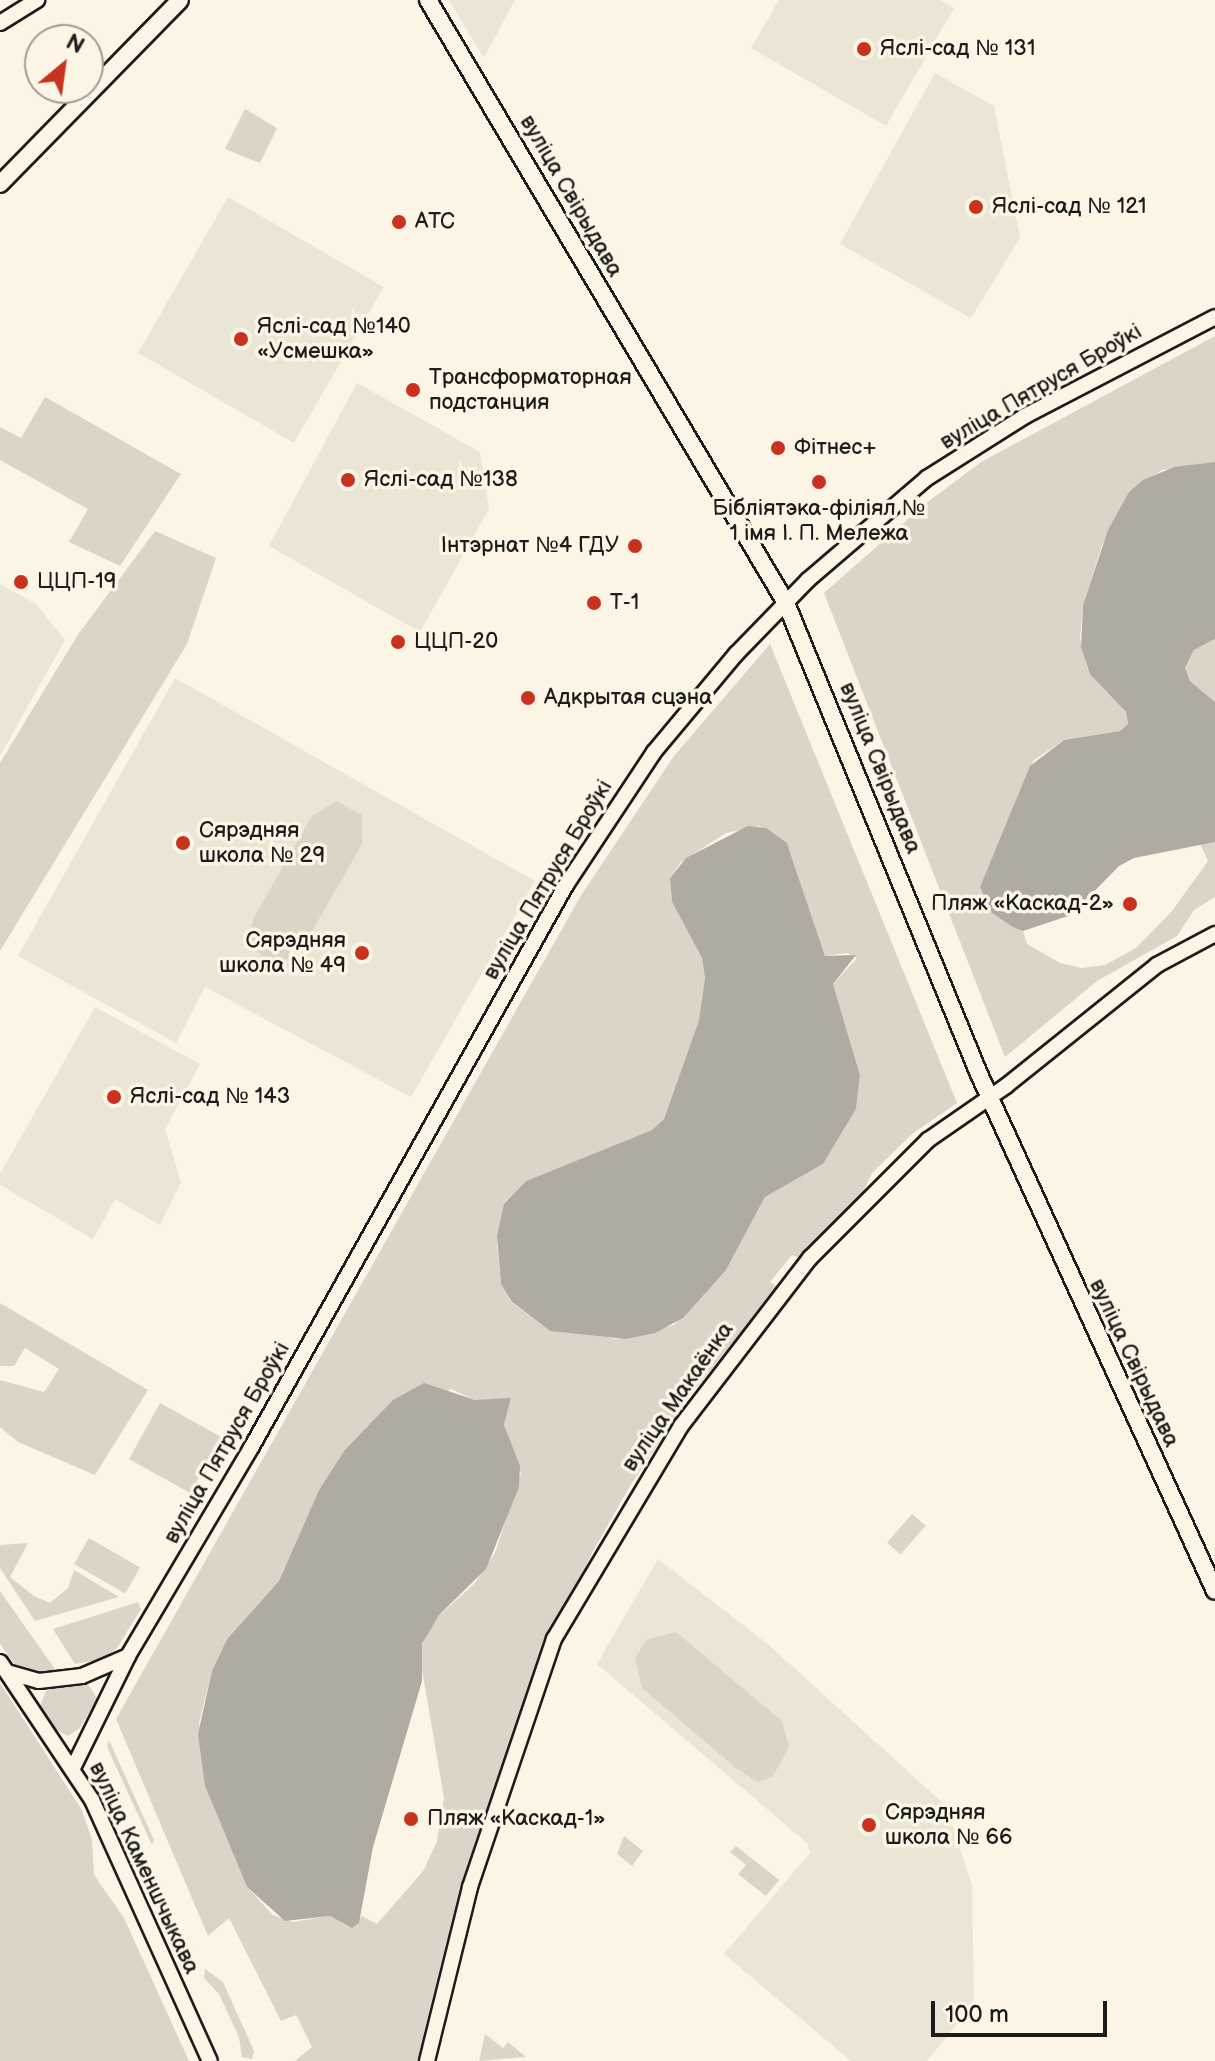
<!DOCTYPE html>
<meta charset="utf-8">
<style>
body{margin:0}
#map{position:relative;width:1215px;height:2061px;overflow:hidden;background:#fcf5e5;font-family:"Balsamiq Sans",sans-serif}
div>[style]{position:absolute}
.built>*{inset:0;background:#ebe5d6;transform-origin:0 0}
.green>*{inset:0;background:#dbd5c8;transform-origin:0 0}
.water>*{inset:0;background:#b0aba1}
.roads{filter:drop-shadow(2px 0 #1c1c1c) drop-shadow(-2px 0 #1c1c1c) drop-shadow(0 2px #1c1c1c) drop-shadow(0 -2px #1c1c1c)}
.minor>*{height:14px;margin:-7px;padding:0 7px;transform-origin:7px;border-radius:7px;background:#fcf5e5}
.major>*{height:16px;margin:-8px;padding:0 8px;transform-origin:8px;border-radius:8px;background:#fcf5e5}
.dots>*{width:22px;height:22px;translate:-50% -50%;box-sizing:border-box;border:4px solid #fcf5e5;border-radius:50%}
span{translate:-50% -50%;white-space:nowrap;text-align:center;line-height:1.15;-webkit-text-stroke:7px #fcf5e5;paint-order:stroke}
.poi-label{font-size:22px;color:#1c1c1c}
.left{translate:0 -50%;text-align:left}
.right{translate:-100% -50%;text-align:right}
.street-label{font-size:22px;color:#1c1c1c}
.north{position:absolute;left:24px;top:24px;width:80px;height:80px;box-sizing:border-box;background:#fcf5e5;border:2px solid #a29e95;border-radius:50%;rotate:29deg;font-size:22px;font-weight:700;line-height:32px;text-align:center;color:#1c1c1c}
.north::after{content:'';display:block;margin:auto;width:28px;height:36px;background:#c8321e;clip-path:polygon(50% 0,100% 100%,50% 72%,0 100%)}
.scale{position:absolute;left:931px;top:2001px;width:176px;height:36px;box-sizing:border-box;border:4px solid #1c1c1c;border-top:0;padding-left:10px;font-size:24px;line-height:28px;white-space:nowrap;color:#1c1c1c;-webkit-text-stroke:6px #fcf5e5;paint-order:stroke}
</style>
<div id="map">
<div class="built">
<i style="clip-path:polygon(449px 0,515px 0,484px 57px,483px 57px)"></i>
<i style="clip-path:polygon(779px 0,940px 0,954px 8px,886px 126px,751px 48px)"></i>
<i style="clip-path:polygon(935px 73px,994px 106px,1020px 238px,971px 318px,840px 244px)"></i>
<i style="left:228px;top:197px;width:180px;height:180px;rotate:30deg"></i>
<i style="clip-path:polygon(357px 383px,480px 452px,489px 509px,420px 632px,269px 546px)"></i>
<i style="clip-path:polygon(0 584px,36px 604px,65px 640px,0 756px)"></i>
<i style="clip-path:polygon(175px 678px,535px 881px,411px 1097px,205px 987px,176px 1043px,18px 956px)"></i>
<i style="clip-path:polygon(95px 1007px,200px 1064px,165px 1129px,181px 1182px,160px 1225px,115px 1199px,93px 1239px,0 1185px,0 1174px)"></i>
<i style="clip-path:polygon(658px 1559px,770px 1646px,946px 1806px,972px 1885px,974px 2003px,927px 2061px,851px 2061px,724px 1954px,810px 1853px,808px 1844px,597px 1664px)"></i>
</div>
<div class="green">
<i style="clip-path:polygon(245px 109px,277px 128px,260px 163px,225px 149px)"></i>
<i style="clip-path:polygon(1215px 336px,1215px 462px,1162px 470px,1129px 492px,1102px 545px,1083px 605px,1080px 638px,1087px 667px,1126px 712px,1128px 724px,1120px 731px,1064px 740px,1034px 760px,980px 887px,992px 913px,1023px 931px,1027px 944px,1060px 963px,1082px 968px,1105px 965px,1136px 948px,1172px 911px,1208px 861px,1200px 844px,1215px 842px,1215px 897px,1194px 910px,1177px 936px,1097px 981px,1005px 1057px,824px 593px,925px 504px,981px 462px)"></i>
<i style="clip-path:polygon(45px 397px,181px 474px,120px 566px,69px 542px,88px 509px,0 460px,0 427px,21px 438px)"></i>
<i style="clip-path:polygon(155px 531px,216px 558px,187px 644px,0 951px,0 763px,77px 636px)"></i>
<i style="clip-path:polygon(1215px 639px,1215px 702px,1190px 681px,1185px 668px,1194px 650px)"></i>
<i style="clip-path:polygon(evenodd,770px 644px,957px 1103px,912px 1134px,872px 1173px,861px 1197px,800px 1258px,792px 1255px,770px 1282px,777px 1287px,689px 1397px,630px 1486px,592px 1553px,518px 1719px,495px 1786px,422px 2061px,295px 2061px,312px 2047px,296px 2015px,281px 2021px,229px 1918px,208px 1936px,116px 1719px,580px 897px,674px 756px,770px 644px,760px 826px,789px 848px,825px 956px,847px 953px,857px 958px,833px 984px,860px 1075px,856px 1109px,823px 1164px,765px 1197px,726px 1270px,674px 1325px,616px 1339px,568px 1329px,550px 1331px,512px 1303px,501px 1284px,497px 1244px,504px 1204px,526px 1181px,652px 1130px,664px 1119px,699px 1020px,705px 978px,702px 958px,672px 902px,670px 878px,681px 862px,726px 833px,760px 826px,770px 644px,451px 1389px,475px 1400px,511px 1399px,504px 1425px,521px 1473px,495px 1553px,474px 1584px,434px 1620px,419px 1652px,444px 1798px,437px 1841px,424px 1870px,377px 1924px,362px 1916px,352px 1928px,330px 1916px,292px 1922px,273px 1915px,247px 1887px,205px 1786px,199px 1723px,212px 1671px,227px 1639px,279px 1581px,319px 1490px,344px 1451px,451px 1389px)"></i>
<i style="clip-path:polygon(336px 801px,362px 815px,362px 844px,299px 954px,279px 962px,264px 959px,250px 941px,253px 919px,312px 816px)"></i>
<i style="clip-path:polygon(0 1303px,148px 1390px,95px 1475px,18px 1442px,0 1427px,0 1380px,44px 1392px,59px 1369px,25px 1348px,14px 1366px,0 1366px)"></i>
<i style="left:160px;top:1403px;width:70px;height:64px;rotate:29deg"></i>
<i style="left:912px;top:1514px;width:18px;height:38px;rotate:41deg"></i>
<i style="left:89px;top:1538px;width:59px;height:30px;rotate:30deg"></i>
<i style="clip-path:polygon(28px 1543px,10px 1577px,34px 1596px,50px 1603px,68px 1588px,74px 1570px,119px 1597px,35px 1621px,0 1568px,0 1545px)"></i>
<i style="clip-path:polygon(0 1591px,57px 1672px,36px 1676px,15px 1665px,0 1644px)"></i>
<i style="clip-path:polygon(138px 1602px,141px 1609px,117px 1648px,103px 1659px,75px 1664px,53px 1629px)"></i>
<i style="clip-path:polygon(676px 1632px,782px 1721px,789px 1747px,773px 1776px,758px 1782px,736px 1768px,642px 1688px,635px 1658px,640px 1650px,646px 1640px)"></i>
<i style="clip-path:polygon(0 1683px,82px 1810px,92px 1840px,94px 1875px,124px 1918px,189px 2061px,0 2061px)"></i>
<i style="clip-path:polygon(64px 1683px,87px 1683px,97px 1698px,80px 1728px,68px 1736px,56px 1730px,40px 1706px,46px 1691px)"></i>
<i style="clip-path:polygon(109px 1740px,154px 1840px,152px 1845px,107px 1747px)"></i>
<i style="clip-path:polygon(624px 1836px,643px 1851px,632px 1866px,617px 1854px)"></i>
<i style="clip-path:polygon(736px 1846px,779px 1880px,766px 1896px,738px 1874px,746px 1865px,730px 1852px)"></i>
<i style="clip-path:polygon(205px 1969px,223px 1982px,254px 2051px,252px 2059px,242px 2057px,239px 2037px,219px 1994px,204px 1978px)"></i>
<i style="clip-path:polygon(485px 2034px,503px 2048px,508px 2042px,526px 2057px,479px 2061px)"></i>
</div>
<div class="water">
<i style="clip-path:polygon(1215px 462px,1215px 639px,1194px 650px,1185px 668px,1190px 681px,1215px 702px,1215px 842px,1134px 858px,1119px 866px,1071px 915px,1023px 931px,1013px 927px,992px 913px,980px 887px,1030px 766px,1064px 740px,1120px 731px,1128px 724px,1126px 712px,1090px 674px,1081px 647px,1083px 605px,1108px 530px,1129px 492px,1143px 480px,1174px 467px)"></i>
<i style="clip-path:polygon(748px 826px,766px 828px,787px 843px,825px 956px,856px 955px,833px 984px,860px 1075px,856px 1109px,823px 1164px,765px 1197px,726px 1270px,683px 1318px,655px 1333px,626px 1339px,550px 1331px,512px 1302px,501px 1284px,497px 1236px,504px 1204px,526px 1181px,652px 1130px,664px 1119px,699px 1020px,705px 978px,702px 958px,672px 902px,670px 878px,686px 858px)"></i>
<i style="clip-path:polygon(424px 1383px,475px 1400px,511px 1398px,504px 1425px,520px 1466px,519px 1487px,486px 1569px,439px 1615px,422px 1644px,422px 1681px,373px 1847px,359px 1923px,352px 1928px,330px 1916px,285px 1921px,247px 1887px,205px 1786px,198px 1734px,212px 1671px,227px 1639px,279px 1581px,319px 1490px,344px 1451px,393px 1400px)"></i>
</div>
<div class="roads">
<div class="minor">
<i style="left:0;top:23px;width:44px;rotate:-31.9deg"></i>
<i style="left:0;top:1662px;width:166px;rotate:56.3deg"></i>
<i style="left:92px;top:1800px;width:286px;rotate:65.7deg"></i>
<i style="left:7px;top:1672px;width:33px;rotate:16deg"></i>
<i style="left:39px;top:1681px;width:43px;rotate:-6.6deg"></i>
<i style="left:82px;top:1676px;width:50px;rotate:-23.5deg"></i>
<i style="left:73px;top:1768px;width:125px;rotate:-63.8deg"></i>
<i style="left:128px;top:1656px;width:242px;rotate:-59.4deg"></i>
<i style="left:251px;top:1448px;width:645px;rotate:-60.77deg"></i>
<i style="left:566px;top:885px;width:159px;rotate:-56.5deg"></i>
<i style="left:654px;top:752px;width:128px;rotate:-50.1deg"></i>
<i style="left:736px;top:654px;width:103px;rotate:-45.8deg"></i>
<i style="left:808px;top:580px;width:157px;rotate:-40.6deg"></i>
<i style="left:927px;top:478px;width:116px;rotate:-32.3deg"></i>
<i style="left:1025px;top:416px;width:214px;rotate:-27.5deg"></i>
<i style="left:427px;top:2061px;width:179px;rotate:-76.1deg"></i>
<i style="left:470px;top:1887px;width:262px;rotate:-71.3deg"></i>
<i style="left:554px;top:1639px;width:248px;rotate:-59.2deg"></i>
<i style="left:681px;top:1426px;width:212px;rotate:-52.5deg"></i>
<i style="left:810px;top:1258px;width:167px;rotate:-45deg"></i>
<i style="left:928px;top:1140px;width:95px;rotate:-34.7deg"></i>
<i style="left:1006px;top:1086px;width:193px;rotate:-38.7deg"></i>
<i style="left:1157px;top:965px;width:66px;rotate:-28.1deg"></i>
</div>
<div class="major">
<i style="left:428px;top:0;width:701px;rotate:59.3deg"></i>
<i style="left:786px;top:603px;width:509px;rotate:67.72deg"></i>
<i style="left:979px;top:1074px;width:568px;rotate:65.46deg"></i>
<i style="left:0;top:184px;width:257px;rotate:-45.6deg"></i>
</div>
</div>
<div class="dots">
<i style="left:864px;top:49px;background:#c8321e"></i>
<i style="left:976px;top:207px;background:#c8321e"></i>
<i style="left:399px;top:222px;background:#c8321e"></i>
<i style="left:241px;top:339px;background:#c8321e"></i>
<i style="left:413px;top:390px;background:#c8321e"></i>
<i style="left:778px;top:448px;background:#c8321e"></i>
<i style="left:348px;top:480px;background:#c8321e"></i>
<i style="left:819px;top:482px;background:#c8321e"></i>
<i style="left:635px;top:546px;background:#c8321e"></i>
<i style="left:21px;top:582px;background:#c8321e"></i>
<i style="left:594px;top:603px;background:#c8321e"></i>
<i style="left:398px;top:642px;background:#c8321e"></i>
<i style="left:528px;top:698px;background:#c8321e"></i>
<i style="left:183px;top:843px;background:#c8321e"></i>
<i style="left:1130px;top:904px;background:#c8321e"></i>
<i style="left:362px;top:953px;background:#c8321e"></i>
<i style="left:114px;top:1097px;background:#c8321e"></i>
<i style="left:411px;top:1819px;background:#c8321e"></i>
<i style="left:869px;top:1825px;background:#c8321e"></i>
</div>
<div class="poi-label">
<span class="left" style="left:880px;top:49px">Яслі-сад № 131</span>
<span class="left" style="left:992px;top:207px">Яслі-сад № 121</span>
<span class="left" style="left:415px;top:222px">АТС</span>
<span class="left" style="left:257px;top:339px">Яслі-сад №140<br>«Усмешка»</span>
<span class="left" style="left:429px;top:390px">Трансформаторная<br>подстанция</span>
<span class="left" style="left:794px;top:448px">Фітнес+</span>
<span class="left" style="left:364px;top:480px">Яслі-сад №138</span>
<span style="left:819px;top:521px">Бібліятэка-філіял №<br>1 імя І. П. Мележа</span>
<span class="right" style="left:619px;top:546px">Інтэрнат №4 ГДУ</span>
<span class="left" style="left:37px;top:582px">ЦЦП-19</span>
<span class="left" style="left:610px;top:603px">Т-1</span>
<span class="left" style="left:414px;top:642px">ЦЦП-20</span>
<span class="left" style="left:544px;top:698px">Адкрытая сцэна</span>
<span class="left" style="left:199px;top:843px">Сярэдняя<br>школа № 29</span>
<span class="right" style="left:1114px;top:904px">Пляж «Каскад-2»</span>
<span class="right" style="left:346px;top:953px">Сярэдняя<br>школа № 49</span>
<span class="left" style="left:130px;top:1097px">Яслі-сад № 143</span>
<span class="left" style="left:885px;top:1825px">Сярэдняя<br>школа № 66</span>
<span class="left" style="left:427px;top:1819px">Пляж «Каскад-1»</span>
</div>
<div class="street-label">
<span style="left:571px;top:196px;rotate:60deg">вуліца Свірыдава</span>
<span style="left:1041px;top:387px;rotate:-30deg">вуліца Пятруся Броўкі</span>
<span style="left:880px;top:768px;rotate:68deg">вуліца Свірыдава</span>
<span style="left:548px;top:880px;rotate:-59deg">вуліца Пятруся Броўкі</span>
<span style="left:1134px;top:1363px;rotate:65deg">вуліца Свірыдава</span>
<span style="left:678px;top:1397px;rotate:-55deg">вуліца Макаёнка</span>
<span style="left:227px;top:1443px;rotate:-60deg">вуліца Пятруся Броўкі</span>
<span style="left:144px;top:1868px;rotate:65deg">вуліца Каменшчыкава</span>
</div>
<div class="north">N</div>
<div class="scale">100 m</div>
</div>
